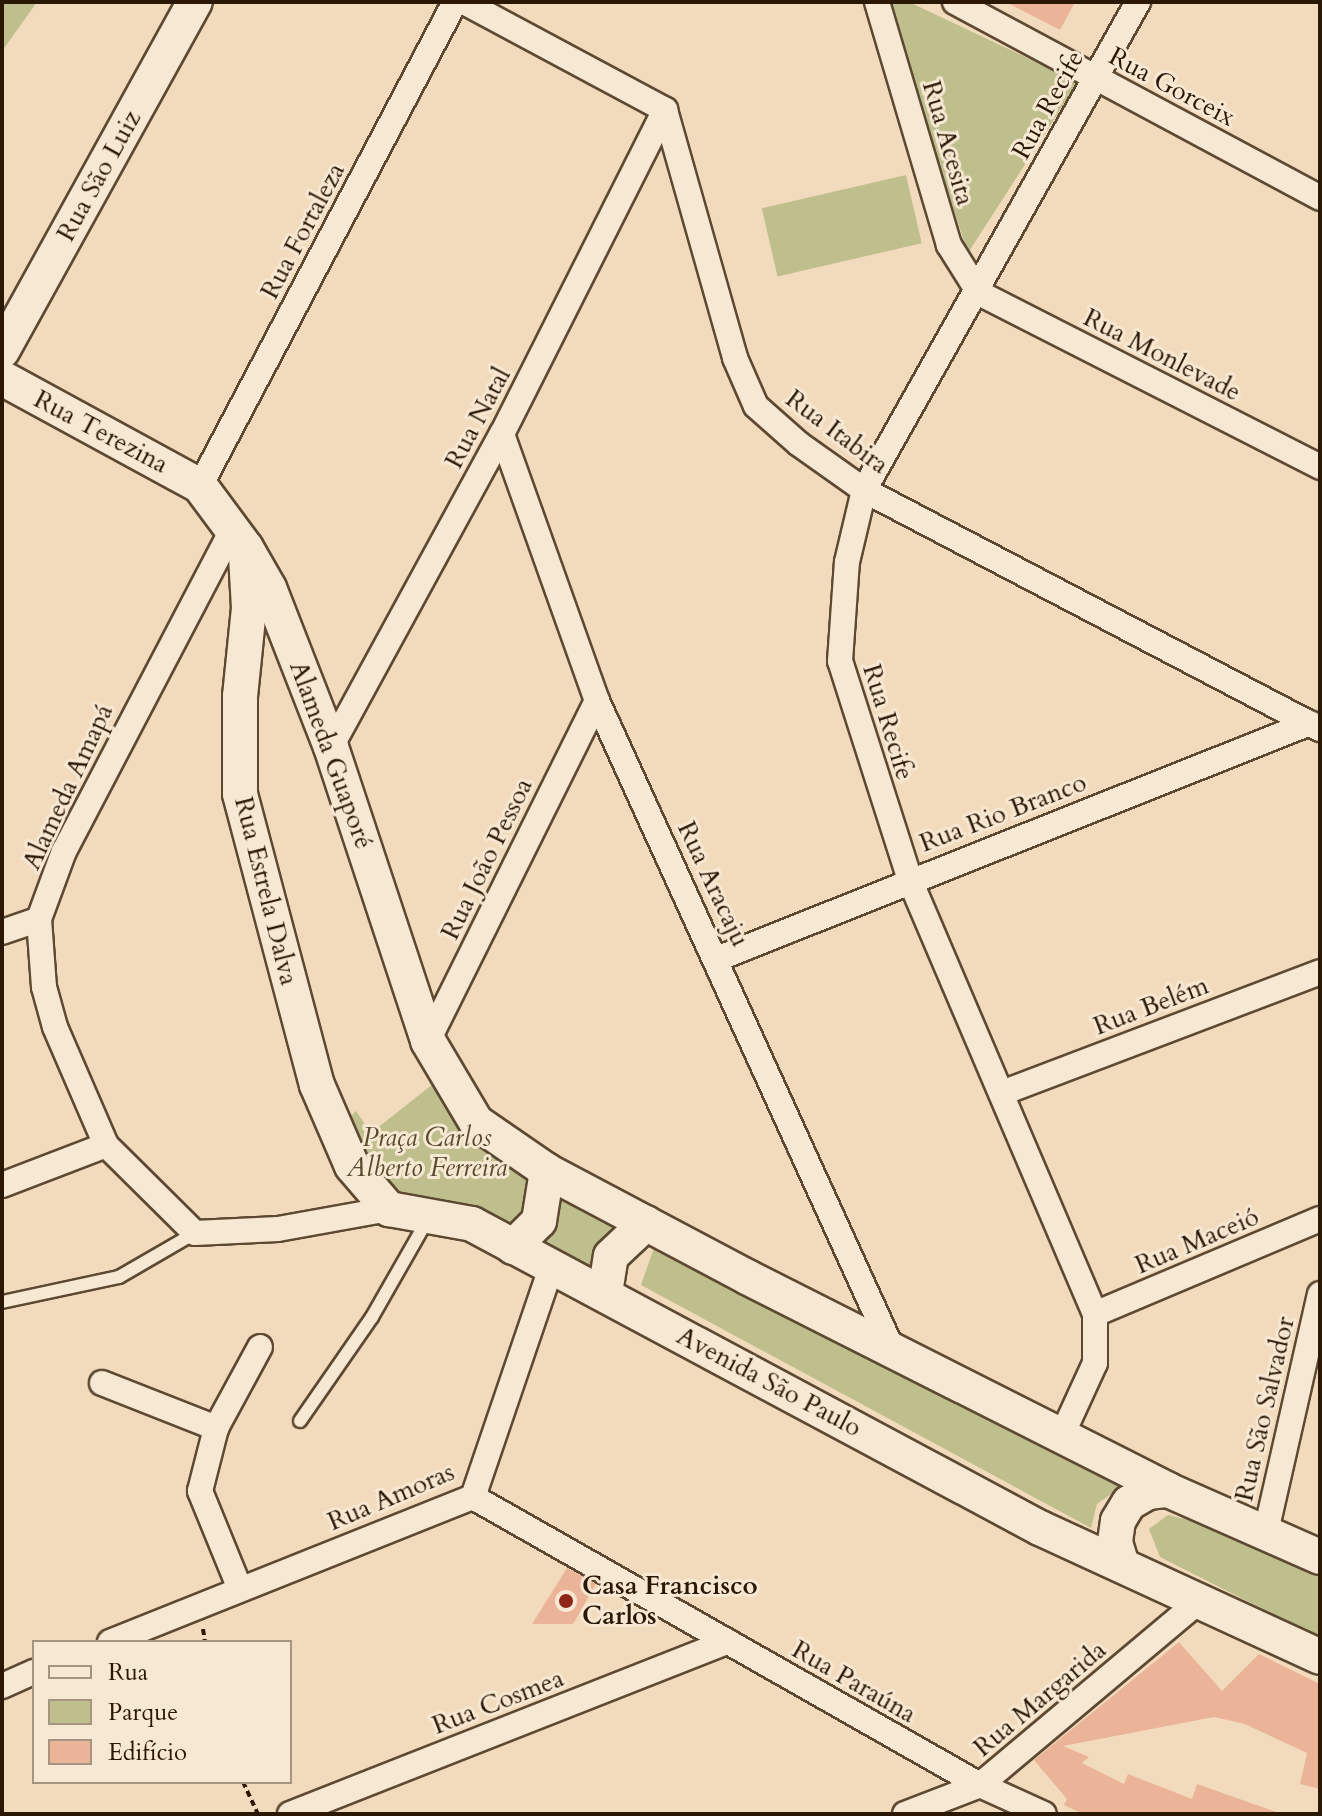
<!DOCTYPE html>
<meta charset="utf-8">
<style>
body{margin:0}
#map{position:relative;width:1322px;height:1816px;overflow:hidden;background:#f2dbbc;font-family:Cardo,serif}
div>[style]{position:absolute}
.green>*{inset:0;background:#bfbe8d;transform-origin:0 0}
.building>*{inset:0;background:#ebb499}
.path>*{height:4px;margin-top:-2px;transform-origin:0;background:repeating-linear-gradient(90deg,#2b1804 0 6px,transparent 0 10px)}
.roads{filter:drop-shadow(2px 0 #5d4932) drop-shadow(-2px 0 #5d4932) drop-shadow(0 2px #5d4932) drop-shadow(0 -2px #5d4932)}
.lane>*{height:12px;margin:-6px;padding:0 6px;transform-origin:6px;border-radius:6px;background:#f7e8d3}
.street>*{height:24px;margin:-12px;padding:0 12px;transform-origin:12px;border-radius:12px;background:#f7e8d3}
.secondary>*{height:34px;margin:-17px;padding:0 17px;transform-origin:17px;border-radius:17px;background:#f7e8d3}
.dots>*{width:22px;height:22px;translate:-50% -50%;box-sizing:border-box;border:4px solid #f7e8d3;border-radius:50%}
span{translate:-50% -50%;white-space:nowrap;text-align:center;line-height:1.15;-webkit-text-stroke:6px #f7e8d3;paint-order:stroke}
.street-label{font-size:26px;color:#2b1804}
.park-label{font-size:26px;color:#574a2d;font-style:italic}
.poi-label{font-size:26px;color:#2b1804;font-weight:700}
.left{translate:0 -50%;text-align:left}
.frame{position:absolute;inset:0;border:4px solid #2b1804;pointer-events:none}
.legend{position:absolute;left:32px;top:1640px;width:260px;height:144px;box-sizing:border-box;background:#f7e8d3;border:2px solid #a59580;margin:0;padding:10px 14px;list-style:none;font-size:24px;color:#2b1804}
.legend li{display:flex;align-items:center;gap:16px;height:40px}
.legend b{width:40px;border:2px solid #a59580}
</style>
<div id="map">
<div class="green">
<i style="clip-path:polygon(2px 2px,37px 2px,2px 51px)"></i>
<i style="clip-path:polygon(885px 2px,909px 2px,1078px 82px,968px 253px)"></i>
<i style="left:906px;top:175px;width:70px;height:148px;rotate:77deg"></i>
<i style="clip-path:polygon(433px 1084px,454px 1111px,535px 1170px,537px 1192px,520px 1223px,505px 1222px,489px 1212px,401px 1200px,355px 1138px,348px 1119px,356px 1111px,371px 1133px)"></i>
<i style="clip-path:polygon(558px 1184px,629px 1221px,602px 1241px,597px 1281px,534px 1246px)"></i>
<i style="clip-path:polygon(655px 1245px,1125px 1484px,1097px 1504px,1091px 1528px,641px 1285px)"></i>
<i style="clip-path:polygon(1168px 1515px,1212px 1526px,1320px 1569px,1320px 1638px,1160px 1557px,1149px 1529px)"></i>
</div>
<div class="building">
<i style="clip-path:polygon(1006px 2px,1075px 2px,1060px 30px)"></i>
<i style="clip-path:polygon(567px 1568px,596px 1584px,573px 1624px,532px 1624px)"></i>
<i style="clip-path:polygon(1179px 1642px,1222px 1691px,1259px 1654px,1320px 1684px,1320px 1789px,1300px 1784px,1307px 1753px,1245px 1724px,1214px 1717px,1063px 1746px,1089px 1757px,1082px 1763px,1124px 1784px,1128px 1774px,1192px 1799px,1197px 1784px,1282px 1814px,1083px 1814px,1064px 1805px,1067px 1799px,1034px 1760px)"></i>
</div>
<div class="path">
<i style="left:203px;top:1629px;width:13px;rotate:81deg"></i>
<i style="left:243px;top:1782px;width:35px;rotate:65deg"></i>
</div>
<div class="roads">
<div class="lane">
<i style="left:2px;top:1302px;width:120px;rotate:-12.1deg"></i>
<i style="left:119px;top:1277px;width:88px;rotate:-30.1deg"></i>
<i style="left:300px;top:1421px;width:126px;rotate:-55.3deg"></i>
<i style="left:372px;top:1317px;width:113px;rotate:-60.3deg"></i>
</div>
<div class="street">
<i style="left:464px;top:2px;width:228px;rotate:28.2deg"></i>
<i style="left:665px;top:110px;width:258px;rotate:74.2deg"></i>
<i style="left:735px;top:358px;width:52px;rotate:66.4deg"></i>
<i style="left:756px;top:406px;width:57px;rotate:41.5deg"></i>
<i style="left:799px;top:444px;width:80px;rotate:35.3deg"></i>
<i style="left:864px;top:490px;width:515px;rotate:27.66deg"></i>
<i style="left:877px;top:2px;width:253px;rotate:73.5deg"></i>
<i style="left:949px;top:245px;width:57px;rotate:58deg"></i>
<i style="left:955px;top:2px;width:414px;rotate:28.2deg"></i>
<i style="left:979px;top:293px;width:383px;rotate:27deg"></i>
<i style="left:502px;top:434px;width:283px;rotate:70.4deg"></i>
<i style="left:597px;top:701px;width:712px;rotate:65.52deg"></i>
<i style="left:200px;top:486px;width:547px;rotate:-62.22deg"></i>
<i style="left:232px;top:530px;width:362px;rotate:117.6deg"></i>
<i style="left:64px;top:851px;width:72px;rotate:110.2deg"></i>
<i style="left:39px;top:919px;width:68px;rotate:85.8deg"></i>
<i style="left:44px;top:987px;width:41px;rotate:74.6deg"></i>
<i style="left:55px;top:1027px;width:129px;rotate:66.6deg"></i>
<i style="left:106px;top:1145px;width:125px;rotate:44.7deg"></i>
<i style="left:195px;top:1233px;width:83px;rotate:-2.8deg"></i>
<i style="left:278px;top:1229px;width:113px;rotate:-10.2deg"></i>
<i style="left:331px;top:747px;width:357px;rotate:-61.4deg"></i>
<i style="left:502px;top:434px;width:363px;rotate:-63.3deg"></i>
<i style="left:2px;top:932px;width:39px;rotate:-19deg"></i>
<i style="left:717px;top:959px;width:638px;rotate:-21.7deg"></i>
<i style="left:428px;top:1041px;width:380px;rotate:-63.6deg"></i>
<i style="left:1002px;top:1093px;width:340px;rotate:-20.8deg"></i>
<i style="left:2px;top:1185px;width:111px;rotate:-21deg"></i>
<i style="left:1095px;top:1314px;width:244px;rotate:-22.9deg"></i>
<i style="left:102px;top:1383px;width:123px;rotate:21.5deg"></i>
<i style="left:1062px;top:1435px;width:79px;rotate:-65.4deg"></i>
<i style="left:1095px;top:1363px;width:49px;rotate:-90deg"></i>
<i style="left:1095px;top:1314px;width:472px;rotate:-113.1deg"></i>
<i style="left:910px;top:880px;width:230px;rotate:-107.7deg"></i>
<i style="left:840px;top:661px;width:99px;rotate:-86deg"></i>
<i style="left:847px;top:562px;width:74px;rotate:-76.7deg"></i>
<i style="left:864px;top:490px;width:560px;rotate:-60.69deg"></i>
<i style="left:473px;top:1497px;width:583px;rotate:29.6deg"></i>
<i style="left:980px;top:1785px;width:70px;rotate:24.4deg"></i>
<i style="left:1265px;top:1536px;width:248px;rotate:-77.2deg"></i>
<i style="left:240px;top:1589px;width:106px;rotate:-112.2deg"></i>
<i style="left:200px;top:1491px;width:65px;rotate:-75.7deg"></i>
<i style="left:216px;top:1428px;width:92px;rotate:-61.5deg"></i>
<i style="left:110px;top:1642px;width:391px;rotate:-21.8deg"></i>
<i style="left:473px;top:1497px;width:242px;rotate:-71.2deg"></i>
<i style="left:2px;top:1686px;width:35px;rotate:-24deg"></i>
<i style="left:290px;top:1814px;width:470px;rotate:-21.5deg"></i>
<i style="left:905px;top:1814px;width:80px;rotate:-21.1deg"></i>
<i style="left:980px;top:1785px;width:282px;rotate:-40deg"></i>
</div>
<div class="secondary">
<i style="left:2px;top:351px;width:399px;rotate:-61.1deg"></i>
<i style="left:2px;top:378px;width:226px;rotate:28.6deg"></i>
<i style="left:200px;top:486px;width:77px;rotate:53.4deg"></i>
<i style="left:246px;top:548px;width:46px;rotate:60.1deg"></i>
<i style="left:269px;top:588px;width:171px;rotate:68.7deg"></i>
<i style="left:331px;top:747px;width:310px;rotate:71.7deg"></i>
<i style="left:428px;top:1041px;width:94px;rotate:59.3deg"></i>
<i style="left:476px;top:1122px;width:86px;rotate:34.6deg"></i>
<i style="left:547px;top:1171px;width:226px;rotate:27.9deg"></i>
<i style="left:747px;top:1277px;width:472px;rotate:26.8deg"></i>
<i style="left:1168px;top:1490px;width:166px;rotate:23.8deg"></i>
<i style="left:246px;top:556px;width:52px;rotate:86.7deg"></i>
<i style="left:249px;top:608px;width:88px;rotate:95.8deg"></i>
<i style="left:240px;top:696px;width:98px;rotate:90deg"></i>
<i style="left:240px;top:794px;width:301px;rotate:75.2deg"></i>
<i style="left:317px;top:1085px;width:88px;rotate:66.6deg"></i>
<i style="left:352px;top:1166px;width:57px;rotate:49.3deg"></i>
<i style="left:389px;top:1209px;width:84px;rotate:10.2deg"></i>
<i style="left:472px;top:1224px;width:644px;rotate:28.16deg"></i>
<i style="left:1040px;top:1528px;width:308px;rotate:24.7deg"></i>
<i style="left:513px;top:1247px;width:37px;rotate:-45deg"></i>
<i style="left:539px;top:1221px;width:51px;rotate:-80.9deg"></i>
<i style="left:605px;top:1293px;width:37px;rotate:-81deg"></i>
<i style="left:611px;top:1256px;width:48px;rotate:-43.3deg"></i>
<i style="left:1121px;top:1562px;width:21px;rotate:-107deg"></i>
<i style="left:1115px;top:1542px;width:21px;rotate:-82deg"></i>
<i style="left:1118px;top:1521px;width:21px;rotate:-59deg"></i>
<i style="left:1129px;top:1503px;width:22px;rotate:-30deg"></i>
<i style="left:1148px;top:1492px;width:20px;rotate:-6deg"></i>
</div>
</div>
<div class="dots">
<i style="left:566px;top:1601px;background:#8f2418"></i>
</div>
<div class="street-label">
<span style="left:1172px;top:87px;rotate:28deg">Rua Gorceix</span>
<span style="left:1048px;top:105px;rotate:-61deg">Rua Recife</span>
<span style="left:948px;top:143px;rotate:74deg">Rua Acesita</span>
<span style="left:99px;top:176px;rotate:-61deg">Rua São Luiz</span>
<span style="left:303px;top:231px;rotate:-62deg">Rua Fortaleza</span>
<span style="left:1162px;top:355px;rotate:27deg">Rua Monlevade</span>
<span style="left:478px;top:418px;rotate:-62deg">Rua Natal</span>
<span style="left:101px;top:432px;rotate:28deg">Rua Terezina</span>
<span style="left:837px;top:432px;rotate:37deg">Rua Itabira</span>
<span style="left:888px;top:722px;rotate:73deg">Rua Recife</span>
<span style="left:331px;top:755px;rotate:70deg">Alameda Guaporé</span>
<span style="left:68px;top:787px;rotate:-65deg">Alameda Amapá</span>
<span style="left:1003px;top:813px;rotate:-21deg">Rua Rio Branco</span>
<span style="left:487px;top:859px;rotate:-64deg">Rua João Pessoa</span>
<span style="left:713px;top:884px;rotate:65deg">Rua Aracaju</span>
<span style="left:266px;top:891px;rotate:76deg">Rua Estrela Dalva</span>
<span style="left:1151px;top:1006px;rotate:-21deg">Rua Belém</span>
<span style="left:1197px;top:1241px;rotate:-23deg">Rua Maceió</span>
<span style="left:769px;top:1382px;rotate:28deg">Avenida São Paulo</span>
<span style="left:1265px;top:1409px;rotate:-77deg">Rua São Salvador</span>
<span style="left:391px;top:1497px;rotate:-23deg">Rua Amoras</span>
<span style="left:854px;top:1682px;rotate:30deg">Rua Paraúna</span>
<span style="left:1040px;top:1699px;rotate:-40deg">Rua Margarida</span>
<span style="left:498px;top:1702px;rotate:-21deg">Rua Cosmea</span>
</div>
<div class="park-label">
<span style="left:427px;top:1153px">Praça Carlos<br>Alberto Ferreira</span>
</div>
<div class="poi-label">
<span class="left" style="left:582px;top:1601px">Casa Francisco<br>Carlos</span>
</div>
<div class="frame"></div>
<ul class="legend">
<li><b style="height:10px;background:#f7e8d3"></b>Rua</li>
<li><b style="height:22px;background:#bfbe8d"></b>Parque</li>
<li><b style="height:22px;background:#ebb499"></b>Edifício</li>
</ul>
</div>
